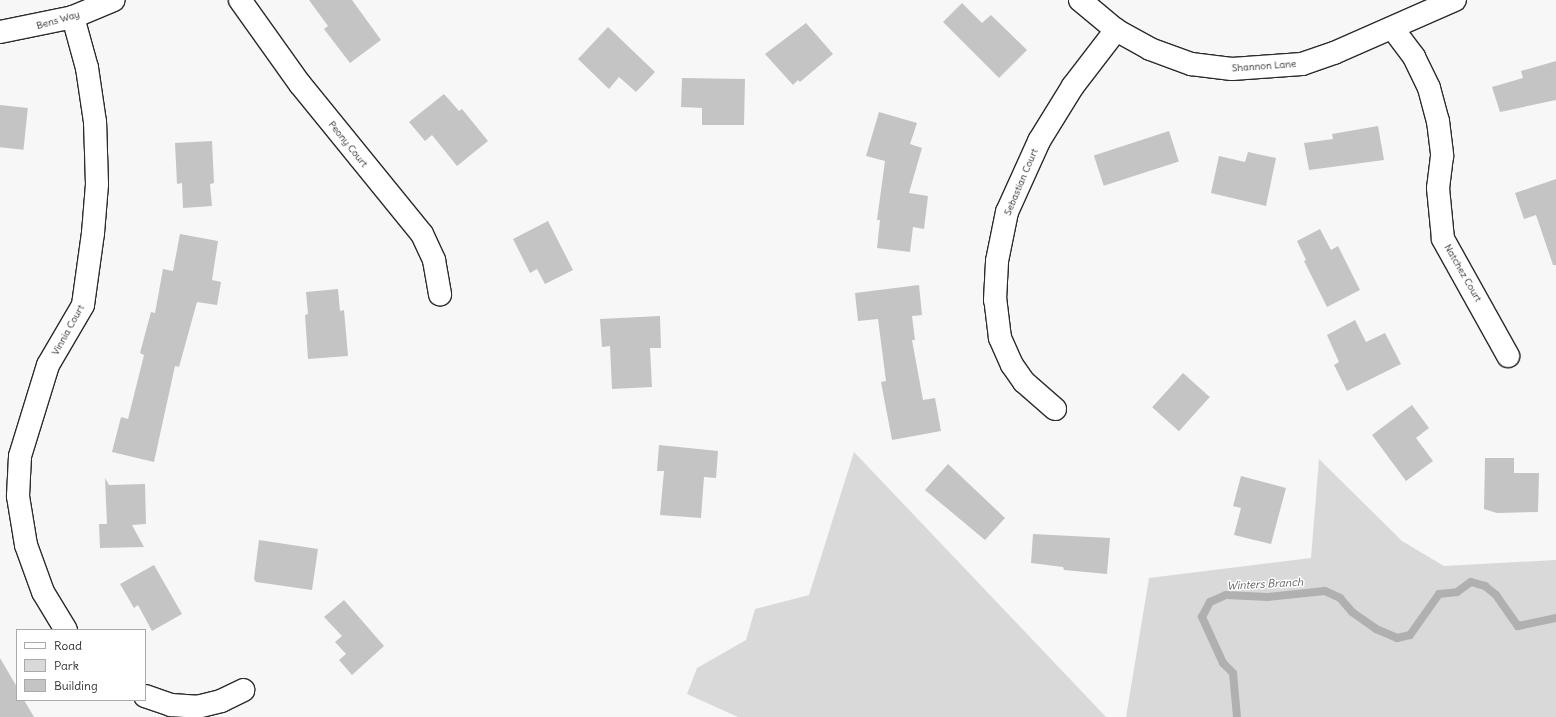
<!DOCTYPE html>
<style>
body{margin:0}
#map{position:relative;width:1556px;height:717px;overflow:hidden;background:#f7f7f7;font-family:Delius,sans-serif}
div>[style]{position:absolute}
.green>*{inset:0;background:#d9d9d9}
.stream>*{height:8px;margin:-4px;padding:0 4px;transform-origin:4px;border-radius:4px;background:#b0b0b0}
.building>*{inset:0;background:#c4c4c4;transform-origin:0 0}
.roads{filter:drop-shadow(1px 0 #2b2b2b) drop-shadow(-1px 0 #2b2b2b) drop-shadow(0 1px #2b2b2b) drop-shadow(0 -1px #2b2b2b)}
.minor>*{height:22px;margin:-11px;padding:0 11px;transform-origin:11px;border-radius:11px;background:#fff}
span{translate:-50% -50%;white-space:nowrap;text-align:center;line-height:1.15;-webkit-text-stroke:3px #fff;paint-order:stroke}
.street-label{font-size:10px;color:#2b2b2b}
.water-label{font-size:11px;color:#5a5a5a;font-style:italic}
.legend{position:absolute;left:16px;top:629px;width:130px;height:72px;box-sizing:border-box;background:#fff;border:1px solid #aaa;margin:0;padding:5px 7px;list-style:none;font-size:12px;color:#2b2b2b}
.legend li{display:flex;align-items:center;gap:8px;height:20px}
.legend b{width:20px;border:1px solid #aaa}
</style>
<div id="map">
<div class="green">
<i style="clip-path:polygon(854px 452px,1106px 717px,738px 717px,687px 694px,697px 668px,746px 640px,755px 609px,809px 595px)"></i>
<i style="clip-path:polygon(1319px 459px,1402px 541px,1444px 566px,1556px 560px,1556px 717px,1126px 717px,1149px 578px,1311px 558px)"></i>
</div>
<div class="stream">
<i style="left:1237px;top:717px;width:44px;rotate:-95.2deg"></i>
<i style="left:1233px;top:673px;width:14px;rotate:-135deg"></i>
<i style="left:1223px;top:663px;width:51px;rotate:-114.5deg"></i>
<i style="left:1202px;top:617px;width:17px;rotate:-62deg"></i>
<i style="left:1210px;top:602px;width:17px;rotate:-24deg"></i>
<i style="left:1226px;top:595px;width:42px;rotate:2.7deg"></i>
<i style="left:1268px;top:597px;width:57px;rotate:-6deg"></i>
<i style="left:1325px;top:591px;width:17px;rotate:25deg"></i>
<i style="left:1340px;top:598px;width:18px;rotate:49deg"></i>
<i style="left:1352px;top:612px;width:29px;rotate:35deg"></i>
<i style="left:1376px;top:629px;width:23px;rotate:23deg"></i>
<i style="left:1397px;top:638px;width:13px;rotate:-13deg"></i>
<i style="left:1410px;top:635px;width:50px;rotate:-54.7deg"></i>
<i style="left:1439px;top:594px;width:18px;rotate:-6deg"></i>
<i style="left:1457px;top:592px;width:17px;rotate:-36deg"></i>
<i style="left:1471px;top:582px;width:15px;rotate:16deg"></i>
<i style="left:1485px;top:586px;width:14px;rotate:39deg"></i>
<i style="left:1496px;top:595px;width:38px;rotate:55deg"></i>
<i style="left:1518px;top:626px;width:39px;rotate:-12deg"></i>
</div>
<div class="building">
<i style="clip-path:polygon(309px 0,352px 0,381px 40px,350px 63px,324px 29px,328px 26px)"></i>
<i style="clip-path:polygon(962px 3px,982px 23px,991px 15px,1027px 50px,999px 78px,943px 22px)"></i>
<i style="clip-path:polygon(806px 23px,833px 54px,800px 82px,798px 80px,793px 85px,765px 54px)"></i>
<i style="clip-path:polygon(608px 27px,655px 72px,636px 92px,619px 77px,609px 89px,578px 59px)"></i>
<i style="clip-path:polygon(1556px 61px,1556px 100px,1500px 112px,1492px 87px,1523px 78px,1521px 71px)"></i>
<i style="clip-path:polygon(682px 78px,745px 79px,744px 125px,702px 125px,702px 108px,681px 107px)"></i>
<i style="clip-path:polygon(444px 94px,459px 111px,462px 109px,488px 141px,457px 166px,432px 135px,425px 141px,409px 122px)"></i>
<i style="left:0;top:105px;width:28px;height:42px;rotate:6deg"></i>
<i style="clip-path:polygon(879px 112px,917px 123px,910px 144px,922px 148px,909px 193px,928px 196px,924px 229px,913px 227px,910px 252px,877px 248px,880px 220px,877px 220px,885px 161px,866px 156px)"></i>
<i style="clip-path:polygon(1378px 126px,1384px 160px,1309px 170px,1304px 143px,1333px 139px,1332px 134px)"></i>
<i style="left:1169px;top:131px;width:32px;height:79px;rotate:72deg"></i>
<i style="clip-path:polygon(212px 141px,214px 183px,210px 184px,212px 206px,183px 208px,182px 183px,177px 184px,175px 143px)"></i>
<i style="clip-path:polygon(1248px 152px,1276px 158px,1266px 206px,1211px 193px,1219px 156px,1245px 162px)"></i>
<i style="clip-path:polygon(1556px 179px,1556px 265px,1553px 265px,1536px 215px,1524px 219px,1515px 193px)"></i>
<i style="clip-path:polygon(548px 221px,573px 270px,545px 284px,537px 269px,530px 273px,513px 239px)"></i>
<i style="clip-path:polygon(1320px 229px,1331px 250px,1338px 246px,1360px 290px,1327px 307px,1304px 261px,1306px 260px,1297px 241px)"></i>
<i style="clip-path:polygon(180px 234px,218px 241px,212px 280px,221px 282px,217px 305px,197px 302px,179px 367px,175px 366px,154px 462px,112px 452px,121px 417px,128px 419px,144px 355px,140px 353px,151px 312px,155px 313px,163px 269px,173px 271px)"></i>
<i style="clip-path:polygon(919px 285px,922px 315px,912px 316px,915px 340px,912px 340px,923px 400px,935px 398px,941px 431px,892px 440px,881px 382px,886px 381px,878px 319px,858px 321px,855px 293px)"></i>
<i style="clip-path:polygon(338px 289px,340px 311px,344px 310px,348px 356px,308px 359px,305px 315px,308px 314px,306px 292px)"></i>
<i style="clip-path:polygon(660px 316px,661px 348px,650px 348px,652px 387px,612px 389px,610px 346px,602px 347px,600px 319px)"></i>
<i style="clip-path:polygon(1355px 320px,1366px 342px,1385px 333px,1401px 364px,1347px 391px,1334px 365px,1339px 362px,1327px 335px)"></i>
<i style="left:1183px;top:373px;width:36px;height:46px;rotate:42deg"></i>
<i style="clip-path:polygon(1412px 405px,1429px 428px,1416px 438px,1433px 461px,1406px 481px,1372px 435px)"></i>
<i style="clip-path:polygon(659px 445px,718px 451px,716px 478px,704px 477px,701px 518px,660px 515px,664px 471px,657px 471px)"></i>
<i style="clip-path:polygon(1485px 458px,1514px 458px,1514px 473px,1539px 473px,1538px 512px,1497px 513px,1484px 509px)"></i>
<i style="clip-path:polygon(948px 464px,1005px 518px,985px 540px,925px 490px)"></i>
<i style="clip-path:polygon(1241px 476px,1286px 488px,1271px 544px,1234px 535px,1241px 508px,1233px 506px)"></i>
<i style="clip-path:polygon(105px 478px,109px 485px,145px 484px,146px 524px,132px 525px,144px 547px,100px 548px,99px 524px,107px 524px)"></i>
<i style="clip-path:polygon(1033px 534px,1110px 538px,1107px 574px,1064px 570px,1063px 567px,1031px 563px)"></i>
<i style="clip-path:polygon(259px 540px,318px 549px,312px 590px,256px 582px,254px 579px)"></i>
<i style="clip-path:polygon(154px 565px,182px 614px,152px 631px,138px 605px,134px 608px,120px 584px)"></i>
<i style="clip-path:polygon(344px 600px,384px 646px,352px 675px,339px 660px,346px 654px,335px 642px,342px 636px,324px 617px)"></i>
<i style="clip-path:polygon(0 658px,17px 687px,17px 700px,24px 700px,34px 717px,0 717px)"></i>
</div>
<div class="roads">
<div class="minor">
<i style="left:240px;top:0;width:103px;rotate:54.5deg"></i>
<i style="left:300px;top:84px;width:193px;rotate:50.9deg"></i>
<i style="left:422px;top:234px;width:29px;rotate:65deg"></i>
<i style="left:434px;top:260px;width:35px;rotate:80deg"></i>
<i style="left:1080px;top:0;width:47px;rotate:39.8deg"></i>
<i style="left:1116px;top:30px;width:39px;rotate:29deg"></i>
<i style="left:1150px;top:49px;width:44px;rotate:20.1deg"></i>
<i style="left:1191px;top:64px;width:41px;rotate:7deg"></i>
<i style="left:1232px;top:69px;width:70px;rotate:-4.1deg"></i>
<i style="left:1302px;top:64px;width:34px;rotate:-19deg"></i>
<i style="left:1334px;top:53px;width:132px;rotate:-23.7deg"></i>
<i style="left:1393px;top:29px;width:35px;rotate:53deg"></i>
<i style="left:1414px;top:57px;width:34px;rotate:64deg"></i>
<i style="left:1429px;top:88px;width:34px;rotate:75deg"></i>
<i style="left:1438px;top:121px;width:35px;rotate:83deg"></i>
<i style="left:1442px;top:156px;width:32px;rotate:97deg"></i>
<i style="left:1438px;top:188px;width:51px;rotate:84.4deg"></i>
<i style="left:1443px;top:239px;width:134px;rotate:60.9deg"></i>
<i style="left:0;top:32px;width:75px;rotate:-11.6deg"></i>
<i style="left:73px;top:17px;width:44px;rotate:-22.5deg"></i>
<i style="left:1055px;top:409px;width:41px;rotate:-138.9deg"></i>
<i style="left:1024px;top:382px;width:21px;rotate:-125deg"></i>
<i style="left:1012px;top:365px;width:30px;rotate:-114deg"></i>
<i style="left:1000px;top:338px;width:38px;rotate:-97deg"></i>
<i style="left:995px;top:300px;width:39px;rotate:-87deg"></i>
<i style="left:997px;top:261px;width:50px;rotate:-78.5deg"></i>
<i style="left:1007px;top:212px;width:78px;rotate:-65.7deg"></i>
<i style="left:1039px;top:141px;width:65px;rotate:-58.3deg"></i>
<i style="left:1073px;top:86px;width:71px;rotate:-52.5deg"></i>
<i style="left:66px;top:630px;width:44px;rotate:-121.2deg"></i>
<i style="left:43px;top:592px;width:50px;rotate:-109.9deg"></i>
<i style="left:26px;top:545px;width:50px;rotate:-99.3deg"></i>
<i style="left:18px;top:496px;width:40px;rotate:-87.1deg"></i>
<i style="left:20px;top:456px;width:95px;rotate:-72.9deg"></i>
<i style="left:48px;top:365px;width:69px;rotate:-59.7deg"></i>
<i style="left:83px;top:305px;width:73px;rotate:-82.1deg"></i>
<i style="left:93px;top:233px;width:49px;rotate:-85.3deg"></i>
<i style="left:97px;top:184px;width:62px;rotate:-91.8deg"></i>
<i style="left:95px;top:122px;width:55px;rotate:-98.4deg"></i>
<i style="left:87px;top:68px;width:53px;rotate:-105.4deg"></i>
<i style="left:145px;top:696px;width:28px;rotate:19deg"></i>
<i style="left:171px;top:705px;width:26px;rotate:4deg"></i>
<i style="left:197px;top:707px;width:25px;rotate:-14deg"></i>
<i style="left:221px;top:701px;width:25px;rotate:-26deg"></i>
</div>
</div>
<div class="street-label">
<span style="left:58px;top:20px;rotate:-16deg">Bens Way</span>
<span style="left:1264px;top:66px;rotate:-4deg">Shannon Lane</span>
<span style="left:348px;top:144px;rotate:51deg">Peony Court</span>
<span style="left:1021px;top:182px;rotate:-67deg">Sebastian Court</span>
<span style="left:1463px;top:273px;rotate:60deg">Natchez Court</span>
<span style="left:68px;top:330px;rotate:-61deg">Vinnia Court</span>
</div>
<div class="water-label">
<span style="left:1265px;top:584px;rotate:-3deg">Winters Branch</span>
</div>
<ul class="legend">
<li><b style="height:5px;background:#fff"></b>Road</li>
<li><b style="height:11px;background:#d9d9d9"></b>Park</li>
<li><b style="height:11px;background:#c4c4c4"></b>Building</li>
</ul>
</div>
